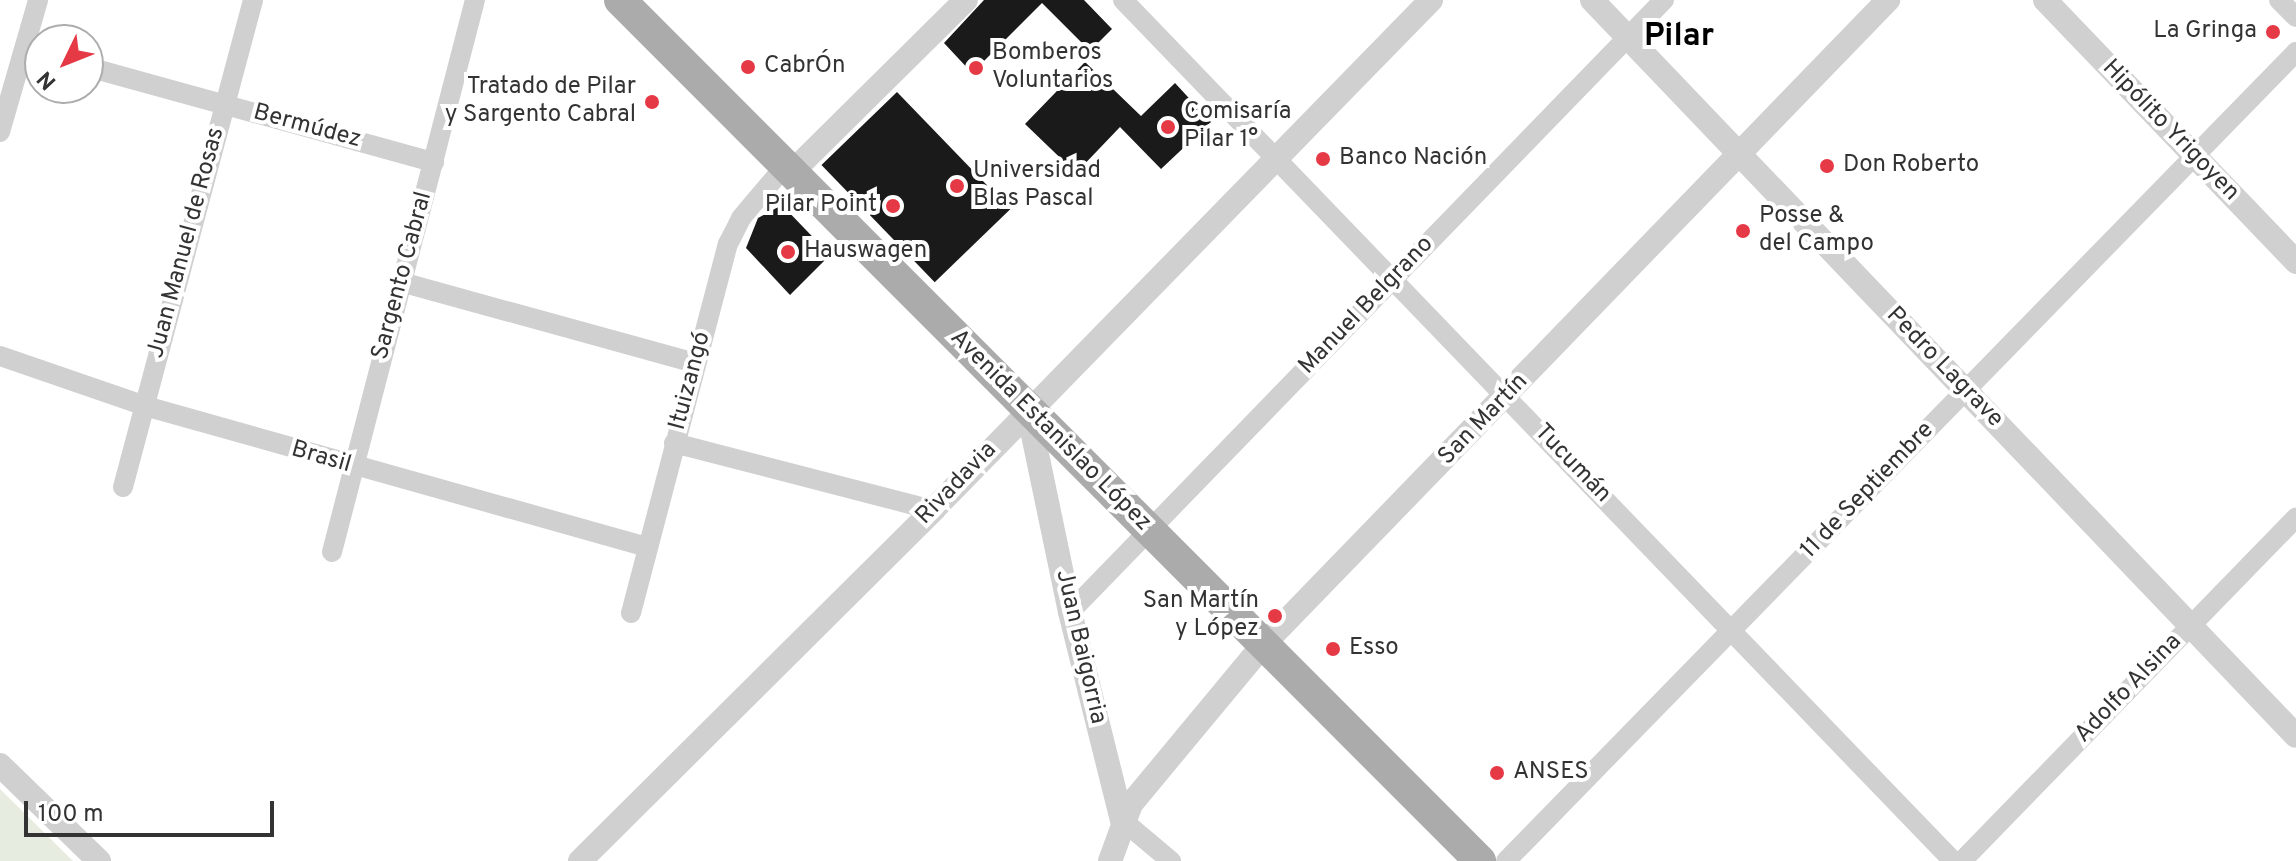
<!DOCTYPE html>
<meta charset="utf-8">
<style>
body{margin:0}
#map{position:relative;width:2296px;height:861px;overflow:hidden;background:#fff;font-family:Overpass,sans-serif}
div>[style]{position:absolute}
.green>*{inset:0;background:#e6ecdf}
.building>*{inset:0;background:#1a1a1a;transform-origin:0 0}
.minor>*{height:20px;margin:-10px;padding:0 10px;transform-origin:10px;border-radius:10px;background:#d0d0d0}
.tertiary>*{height:24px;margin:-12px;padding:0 12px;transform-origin:12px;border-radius:12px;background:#d0d0d0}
.primary>*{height:32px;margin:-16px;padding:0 16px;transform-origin:16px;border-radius:16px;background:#ababab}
.dots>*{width:22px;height:22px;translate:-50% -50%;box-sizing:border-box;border:4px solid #fff;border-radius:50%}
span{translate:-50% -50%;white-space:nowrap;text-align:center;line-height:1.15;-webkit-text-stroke:8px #fff;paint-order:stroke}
.poi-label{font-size:24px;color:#333}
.right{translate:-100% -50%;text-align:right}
.left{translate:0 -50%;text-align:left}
.street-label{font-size:24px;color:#333}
.district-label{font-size:32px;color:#000;font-weight:700}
.north{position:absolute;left:24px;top:24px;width:80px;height:80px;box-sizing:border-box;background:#fff;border:2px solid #adadad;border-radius:50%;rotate:227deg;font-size:22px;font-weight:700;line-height:32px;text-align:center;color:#333}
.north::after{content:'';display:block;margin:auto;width:28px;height:36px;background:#e63946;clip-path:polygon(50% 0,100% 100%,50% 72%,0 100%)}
.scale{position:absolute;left:24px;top:801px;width:250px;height:36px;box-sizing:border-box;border:4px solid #333;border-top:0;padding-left:10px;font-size:24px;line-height:28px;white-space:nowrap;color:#333;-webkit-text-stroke:6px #fff;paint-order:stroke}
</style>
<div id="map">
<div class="green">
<i style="clip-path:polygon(0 789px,73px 861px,0 861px)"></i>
</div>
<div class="building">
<i style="clip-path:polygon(984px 0,1084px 0,1112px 29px,1090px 51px,1042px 3px,972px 73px,944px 43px)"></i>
<i style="clip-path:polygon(1085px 62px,1141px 116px,1175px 83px,1211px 122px,1161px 169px,1120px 127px,1076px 173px,1025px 124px)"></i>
<i style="left:897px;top:92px;width:163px;height:105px;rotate:46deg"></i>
<i style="clip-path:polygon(782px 205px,830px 255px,790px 295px,746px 248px,758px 218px)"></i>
</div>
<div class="minor">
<i style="left:1123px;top:0;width:1196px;rotate:46.05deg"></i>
<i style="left:2279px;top:0;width:24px;rotate:45deg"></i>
<i style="left:88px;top:67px;width:359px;rotate:15.4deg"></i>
<i style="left:0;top:132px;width:137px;rotate:-73.9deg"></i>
<i style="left:401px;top:282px;width:306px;rotate:15.4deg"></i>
<i style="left:0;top:356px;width:153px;rotate:19deg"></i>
<i style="left:145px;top:406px;width:521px;rotate:15.69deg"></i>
<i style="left:674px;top:443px;width:268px;rotate:14.5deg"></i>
<i style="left:123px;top:487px;width:504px;rotate:-75.05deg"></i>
<i style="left:332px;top:552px;width:570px;rotate:-75.48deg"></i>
<i style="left:1070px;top:612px;width:853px;rotate:-45.86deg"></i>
<i style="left:631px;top:613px;width:382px;rotate:-75.3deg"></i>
<i style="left:728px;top:244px;width:29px;rotate:-63deg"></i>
<i style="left:741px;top:218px;width:68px;rotate:-49.8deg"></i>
<i style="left:1122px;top:820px;width:64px;rotate:39.9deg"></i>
<i style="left:1506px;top:861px;width:1131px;rotate:-45.68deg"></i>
<i style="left:1962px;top:861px;width:479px;rotate:-45.8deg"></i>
</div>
<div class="tertiary">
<i style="left:1592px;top:0;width:1018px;rotate:46.27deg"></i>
<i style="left:2045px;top:0;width:363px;rotate:46.2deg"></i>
<i style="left:791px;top:173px;width:246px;rotate:-44.7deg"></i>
<i style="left:1028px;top:411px;width:205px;rotate:78.2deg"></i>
<i style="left:1070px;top:612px;width:214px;rotate:76deg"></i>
<i style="left:0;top:765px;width:138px;rotate:44.1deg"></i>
<i style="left:580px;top:861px;width:498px;rotate:-44.8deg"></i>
<i style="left:933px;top:510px;width:713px;rotate:-45.68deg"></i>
<i style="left:1110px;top:861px;width:61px;rotate:-69.8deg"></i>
<i style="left:1131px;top:804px;width:205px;rotate:-50.3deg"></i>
<i style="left:1262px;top:646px;width:900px;rotate:-45.9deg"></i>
</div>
<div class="primary">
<i style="left:620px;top:0;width:1217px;rotate:45.03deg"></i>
</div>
<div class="dots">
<i style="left:2273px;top:32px;background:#e63946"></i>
<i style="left:748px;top:67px;background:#e63946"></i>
<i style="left:976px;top:68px;background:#e63946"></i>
<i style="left:652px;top:102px;background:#e63946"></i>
<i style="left:1168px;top:127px;background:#e63946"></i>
<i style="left:1323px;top:159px;background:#e63946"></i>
<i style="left:1827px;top:166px;background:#e63946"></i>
<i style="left:957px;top:186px;background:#e63946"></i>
<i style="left:893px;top:206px;background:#e63946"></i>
<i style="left:1743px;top:231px;background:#e63946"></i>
<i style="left:788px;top:252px;background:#e63946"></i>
<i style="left:1275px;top:616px;background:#e63946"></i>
<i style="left:1333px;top:649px;background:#e63946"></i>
<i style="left:1497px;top:773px;background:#e63946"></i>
</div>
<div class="poi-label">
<span class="right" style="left:2257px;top:32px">La Gringa</span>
<span class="left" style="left:992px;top:68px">Bomberos<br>Voluntarios</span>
<span class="left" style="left:764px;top:67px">CabrÓn</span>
<span class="right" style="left:636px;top:102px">Tratado de Pilar<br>y Sargento Cabral</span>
<span class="left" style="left:1184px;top:127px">Comisaría<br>Pilar 1°</span>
<span class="left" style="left:1339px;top:159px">Banco Nación</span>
<span class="left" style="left:1843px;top:166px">Don Roberto</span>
<span class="left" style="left:973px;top:186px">Universidad<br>Blas Pascal</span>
<span class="right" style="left:877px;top:206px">Pilar Point</span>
<span class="left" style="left:1759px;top:231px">Posse &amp;<br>del Campo</span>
<span class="left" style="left:804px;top:252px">Hauswagen</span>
<span class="right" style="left:1259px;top:616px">San Martín<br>y López</span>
<span class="left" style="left:1349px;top:649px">Esso</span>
<span class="left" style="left:1513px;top:773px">ANSES</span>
</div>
<div class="street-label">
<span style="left:307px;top:127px;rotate:15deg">Bermúdez</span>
<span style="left:2170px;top:131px;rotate:46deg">Hipólito Yrigoyen</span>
<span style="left:187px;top:243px;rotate:-75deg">Juan Manuel de Rosas</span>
<span style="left:403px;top:276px;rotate:-75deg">Sargento Cabral</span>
<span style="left:1367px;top:306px;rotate:-46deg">Manuel Belgrano</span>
<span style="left:1944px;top:368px;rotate:46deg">Pedro Lagrave</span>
<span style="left:691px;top:381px;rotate:-75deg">Ituizangó</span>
<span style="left:1484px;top:420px;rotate:-46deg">San Martín</span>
<span style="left:1050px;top:431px;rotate:45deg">Avenida Estanislao López</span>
<span style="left:321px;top:458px;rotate:16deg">Brasil</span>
<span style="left:1572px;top:464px;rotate:46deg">Tucumán</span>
<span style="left:957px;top:484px;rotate:-46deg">Rivadavia</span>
<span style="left:1868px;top:491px;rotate:-46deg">11 de Septiembre</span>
<span style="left:1080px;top:647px;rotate:77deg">Juan Baigorria</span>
<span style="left:2129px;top:689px;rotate:-46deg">Adolfo Alsina</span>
</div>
<div class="district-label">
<span style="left:1679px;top:37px">Pilar</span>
</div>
<div class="north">N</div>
<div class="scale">100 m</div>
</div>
